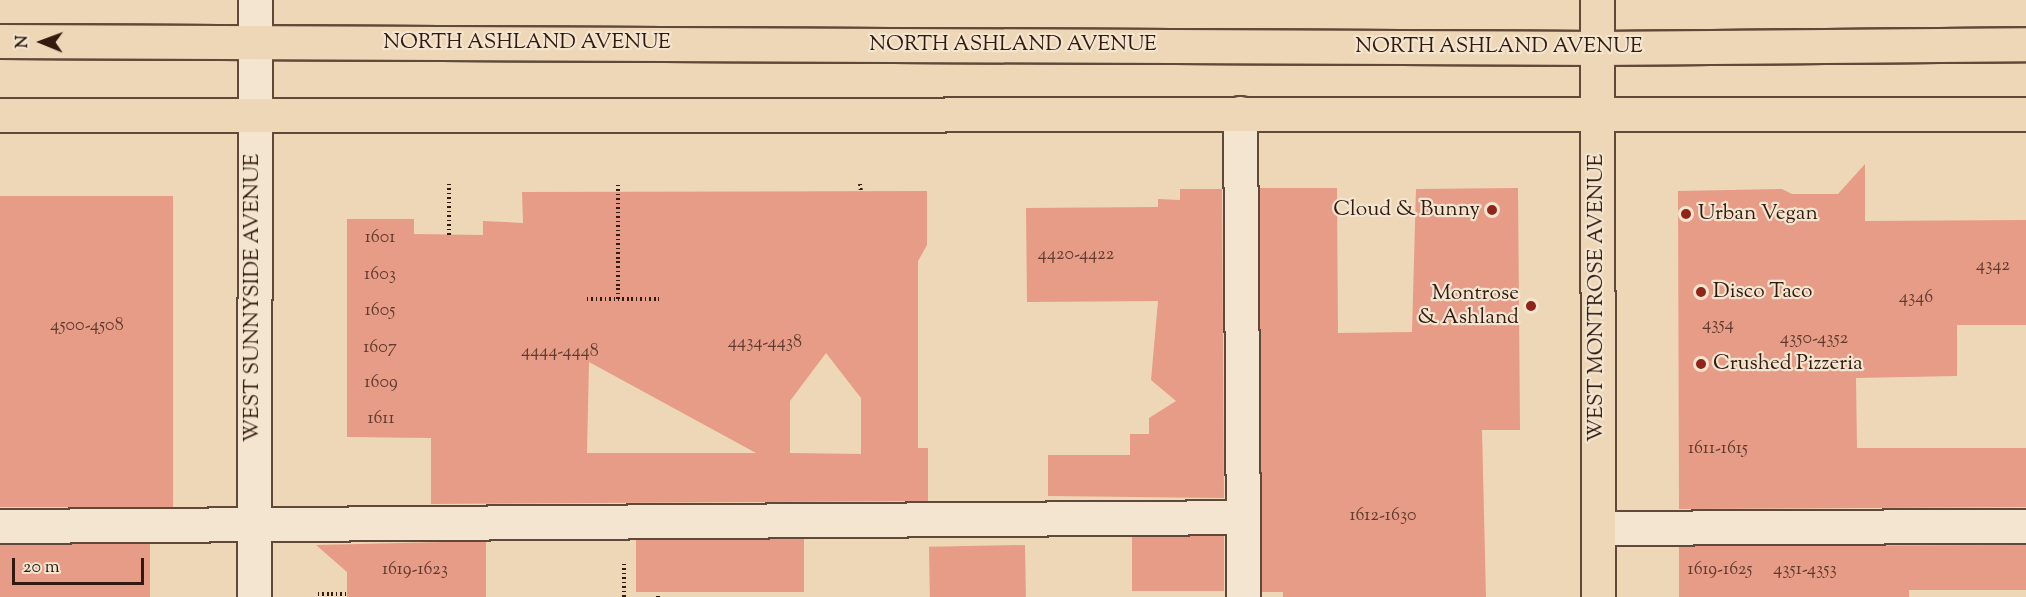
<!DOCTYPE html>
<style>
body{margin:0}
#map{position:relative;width:2026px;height:597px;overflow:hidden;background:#edd7b7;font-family:"Sorts Mill Goudy",serif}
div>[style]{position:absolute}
.building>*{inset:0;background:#e69c86;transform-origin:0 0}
.path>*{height:4px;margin-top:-2px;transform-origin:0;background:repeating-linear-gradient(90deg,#321a0f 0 1.5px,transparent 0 4.5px)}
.roads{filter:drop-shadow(2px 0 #614939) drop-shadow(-2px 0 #614939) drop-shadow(0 2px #614939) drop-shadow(0 -2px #614939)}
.minor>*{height:33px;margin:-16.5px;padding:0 16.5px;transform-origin:16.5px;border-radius:16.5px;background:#f3e5d0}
.major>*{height:33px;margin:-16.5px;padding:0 16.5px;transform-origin:16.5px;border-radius:16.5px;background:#edd7b7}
.dots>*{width:16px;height:16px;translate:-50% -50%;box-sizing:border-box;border:3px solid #f3e5d0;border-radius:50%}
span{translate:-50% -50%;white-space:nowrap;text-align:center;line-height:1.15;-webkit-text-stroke:4.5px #f3e5d0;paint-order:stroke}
.number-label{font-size:18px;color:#5f3a2d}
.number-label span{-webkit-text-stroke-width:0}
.street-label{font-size:21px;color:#321a0f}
.poi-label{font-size:21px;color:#321a0f}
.right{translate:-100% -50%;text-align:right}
.left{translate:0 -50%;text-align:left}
.north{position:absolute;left:12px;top:12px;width:60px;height:60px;-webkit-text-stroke:4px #f3e5d0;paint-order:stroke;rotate:271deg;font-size:16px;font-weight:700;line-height:24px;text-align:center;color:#321a0f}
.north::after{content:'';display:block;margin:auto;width:21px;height:27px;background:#321a0f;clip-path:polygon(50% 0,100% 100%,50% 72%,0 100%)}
.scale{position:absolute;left:12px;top:558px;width:132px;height:27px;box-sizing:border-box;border:3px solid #321a0f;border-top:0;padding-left:8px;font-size:18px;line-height:21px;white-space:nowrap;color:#321a0f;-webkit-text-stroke:4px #f3e5d0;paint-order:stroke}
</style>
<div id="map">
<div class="building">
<i style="clip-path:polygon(1865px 164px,1865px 221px,2026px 220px,2026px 325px,1957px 325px,1957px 376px,1856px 378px,1857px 448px,2026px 448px,2026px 507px,1679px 509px,1678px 191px,1782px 189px,1792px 194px,1838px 194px)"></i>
<i style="clip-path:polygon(1259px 188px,1337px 188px,1338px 333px,1412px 332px,1416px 189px,1518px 188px,1520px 430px,1482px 430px,1486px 597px,1283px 597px,1283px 592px,1262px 592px)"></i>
<i style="clip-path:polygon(1180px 189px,1222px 189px,1224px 498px,1048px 496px,1048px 455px,1130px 455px,1130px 434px,1149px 434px,1149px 418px,1176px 401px,1151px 380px,1158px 301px,1027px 302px,1026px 208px,1158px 207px,1158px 199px,1180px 200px)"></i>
<i style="clip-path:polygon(evenodd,927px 191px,927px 245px,918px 261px,918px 448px,928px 448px,928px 501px,431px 504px,431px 438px,347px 437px,347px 219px,414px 219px,414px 234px,483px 235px,483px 221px,523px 223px,522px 192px,927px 191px,826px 353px,861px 398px,861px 454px,790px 453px,790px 401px,826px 353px,927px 191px,589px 362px,756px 453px,587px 453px,589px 362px)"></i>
<i style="left:0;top:196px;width:173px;height:311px"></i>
<i style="left:1224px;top:536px;width:55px;height:92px;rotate:90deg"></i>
<i style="left:804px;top:539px;width:53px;height:168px;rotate:90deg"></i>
<i style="clip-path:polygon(486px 541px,486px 597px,347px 597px,347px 572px,316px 545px)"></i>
<i style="left:150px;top:544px;width:53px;height:150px;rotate:90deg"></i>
<i style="left:1025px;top:545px;width:52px;height:96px;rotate:89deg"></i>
<i style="clip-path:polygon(2026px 545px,2026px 590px,1909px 590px,1909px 597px,1679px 597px,1679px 546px)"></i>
</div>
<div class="path">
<i style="left:860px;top:184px;width:8px;rotate:83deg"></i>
<i style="left:449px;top:235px;width:52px;rotate:-90deg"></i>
<i style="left:587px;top:299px;width:31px"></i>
<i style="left:618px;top:299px;width:116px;rotate:-90deg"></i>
<i style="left:618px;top:299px;width:41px"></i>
<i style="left:318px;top:594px;width:29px"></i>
<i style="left:624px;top:597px;width:35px;rotate:-90deg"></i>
<i style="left:658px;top:597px;width:3px;rotate:-90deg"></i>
</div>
<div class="roads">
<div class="minor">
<i style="left:1240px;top:113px;width:484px;rotate:89.6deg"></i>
<i style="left:0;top:526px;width:1243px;rotate:-0.41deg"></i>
<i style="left:1598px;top:528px;width:428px;rotate:-0.3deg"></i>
<i style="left:254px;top:597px;width:597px;rotate:-89.9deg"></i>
</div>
<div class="major">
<i style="left:1597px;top:0;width:597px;rotate:89.9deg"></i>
<i style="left:0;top:41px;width:1597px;rotate:0.25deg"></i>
<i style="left:1597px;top:48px;width:429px;rotate:-0.5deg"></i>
<i style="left:0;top:115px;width:2026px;rotate:-0.03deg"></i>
</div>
</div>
<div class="dots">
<i style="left:1492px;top:210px;background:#8f2418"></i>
<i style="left:1686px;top:214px;background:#8f2418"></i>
<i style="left:1701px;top:292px;background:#8f2418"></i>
<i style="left:1531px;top:306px;background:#8f2418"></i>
<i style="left:1701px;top:364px;background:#8f2418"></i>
</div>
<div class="number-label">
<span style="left:380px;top:238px">1601</span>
<span style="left:1076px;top:255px">4420-4422</span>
<span style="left:1993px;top:266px">4342</span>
<span style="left:380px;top:275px">1603</span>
<span style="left:1916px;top:298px">4346</span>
<span style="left:380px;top:311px">1605</span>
<span style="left:1718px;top:325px">4354</span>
<span style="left:87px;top:326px">4500-4508</span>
<span style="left:1814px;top:339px">4350-4352</span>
<span style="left:765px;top:343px">4434-4438</span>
<span style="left:380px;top:348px">1607</span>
<span style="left:560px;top:352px">4444-4448</span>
<span style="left:381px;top:383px">1609</span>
<span style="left:381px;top:419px">1611</span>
<span style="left:1718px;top:449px">1611-1615</span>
<span style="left:1383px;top:516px">1612-1630</span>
<span style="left:415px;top:570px">1619-1623</span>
<span style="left:1720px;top:570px">1619-1625</span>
<span style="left:1805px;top:570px">4351-4353</span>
</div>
<div class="street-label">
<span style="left:527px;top:43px">NORTH ASHLAND AVENUE</span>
<span style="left:1013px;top:45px">NORTH ASHLAND AVENUE</span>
<span style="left:1499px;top:47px">NORTH ASHLAND AVENUE</span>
<span style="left:253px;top:298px;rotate:-90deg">WEST SUNNYSIDE AVENUE</span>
<span style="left:1597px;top:298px;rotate:-90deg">WEST MONTROSE AVENUE</span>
</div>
<div class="poi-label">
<span class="right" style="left:1480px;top:210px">Cloud &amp; Bunny</span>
<span class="left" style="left:1698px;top:214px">Urban Vegan</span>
<span class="left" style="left:1713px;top:292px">Disco Taco</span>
<span class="right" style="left:1519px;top:306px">Montrose<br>&amp; Ashland</span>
<span class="left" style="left:1713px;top:364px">Crushed Pizzeria</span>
</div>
<div class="north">N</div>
<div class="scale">20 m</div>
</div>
